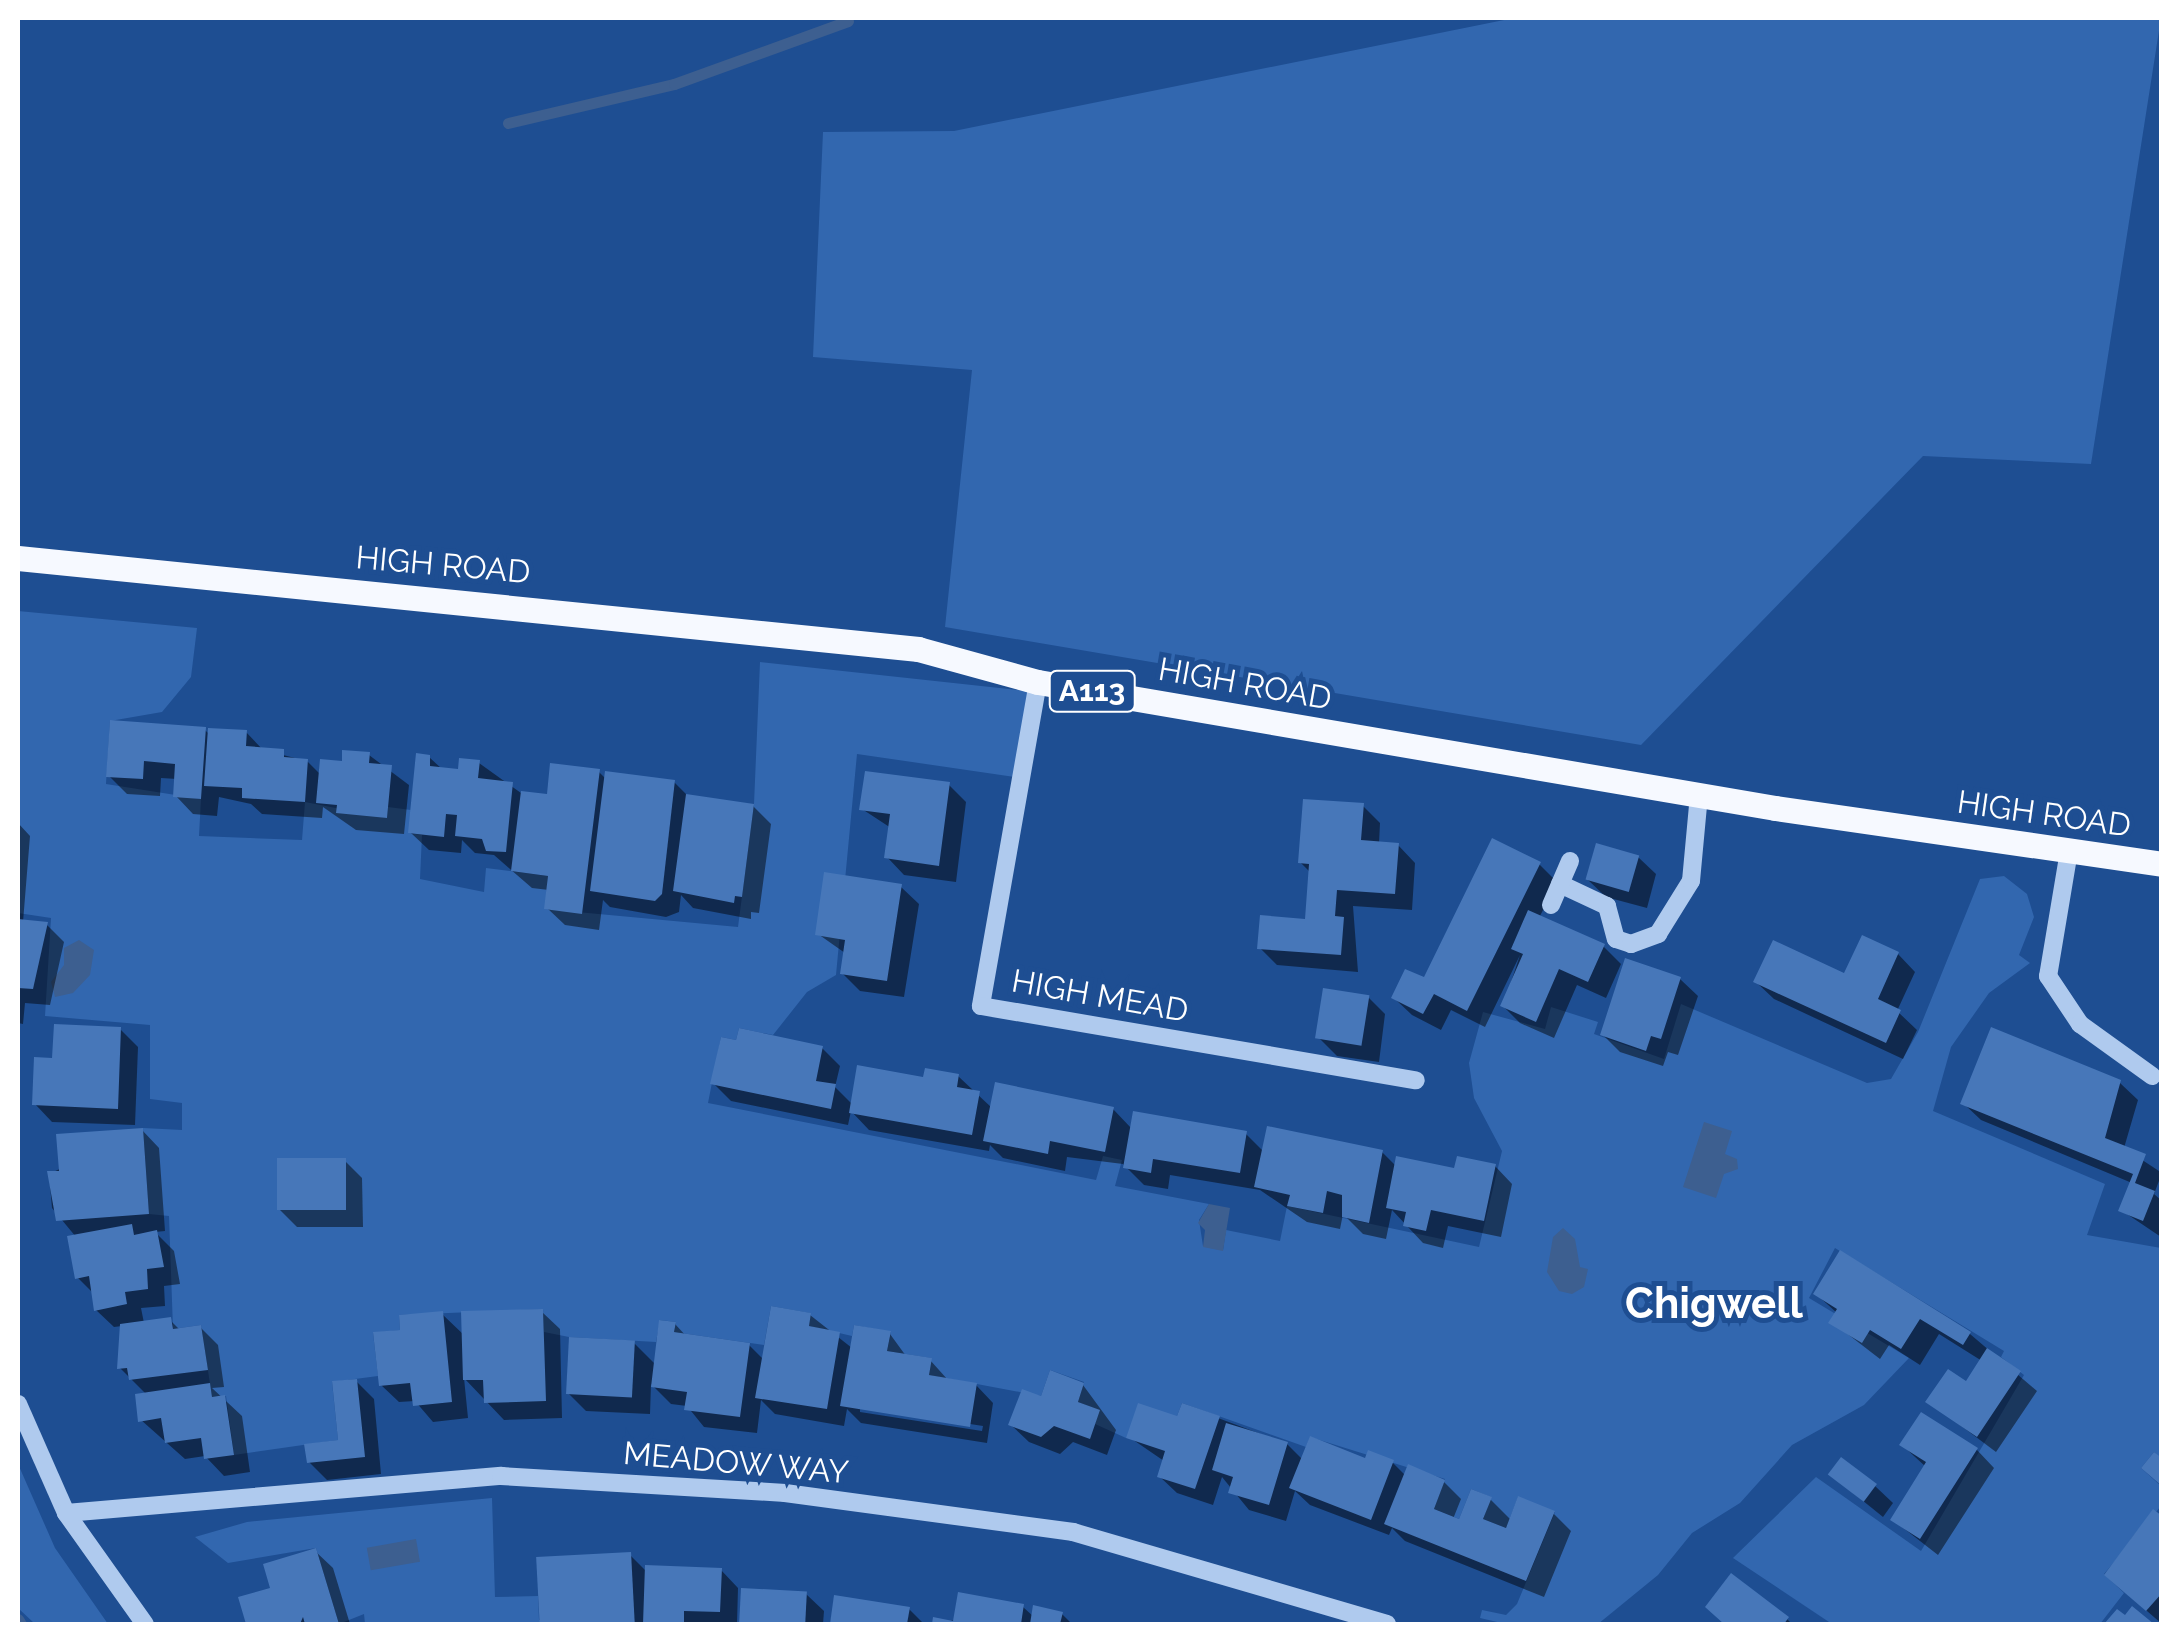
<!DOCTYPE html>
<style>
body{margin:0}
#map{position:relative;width:2179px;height:1642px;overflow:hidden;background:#1e4e92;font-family:Raleway,sans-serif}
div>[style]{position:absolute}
.green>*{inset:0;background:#3267af}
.water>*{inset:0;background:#3d5f90;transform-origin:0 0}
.shadow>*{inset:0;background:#0007}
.stream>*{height:11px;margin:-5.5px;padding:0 5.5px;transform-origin:5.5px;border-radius:5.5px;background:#3d5f90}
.building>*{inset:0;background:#4777b9;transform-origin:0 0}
.minor>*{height:18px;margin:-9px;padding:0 9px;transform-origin:9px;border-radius:9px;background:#afcaee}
.major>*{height:25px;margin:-12.5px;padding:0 12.5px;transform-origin:12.5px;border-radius:12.5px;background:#f6f9ff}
span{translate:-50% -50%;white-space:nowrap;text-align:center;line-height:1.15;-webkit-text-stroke:10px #1e4e92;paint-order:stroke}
.shield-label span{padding:2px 8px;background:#1e4e92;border:2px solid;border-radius:8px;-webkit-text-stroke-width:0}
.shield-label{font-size:30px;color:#fff;font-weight:700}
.street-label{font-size:32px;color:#fff}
.district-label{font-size:42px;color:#fff;font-weight:700}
.frame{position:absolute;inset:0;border:20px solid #fff;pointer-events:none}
</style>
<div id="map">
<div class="green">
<i style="clip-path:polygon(1514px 18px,2161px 18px,2091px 464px,1923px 456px,1641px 745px,945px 627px,972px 370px,813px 357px,823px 132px,954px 131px)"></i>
<i style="clip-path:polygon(18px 611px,197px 628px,191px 677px,162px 712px,110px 721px,106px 784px,201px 799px,199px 836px,302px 840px,305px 802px,387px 818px,388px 807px,411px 810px,409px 833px,422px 835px,420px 879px,484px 892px,486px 868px,548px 876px,545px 909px,738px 927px,754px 804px,760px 662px,1037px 692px,1022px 778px,857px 754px,836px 975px,807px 992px,773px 1035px,739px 1028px,736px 1040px,721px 1037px,708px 1103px,1096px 1180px,1103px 1156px,1122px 1160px,1115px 1186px,1209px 1204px,1199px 1220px,1203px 1246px,1223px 1250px,1226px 1230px,1280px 1241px,1287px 1206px,1479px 1247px,1502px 1151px,1474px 1098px,1469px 1063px,1483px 1012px,1545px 1029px,1551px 1007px,1598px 1022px,1594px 1034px,1664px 1059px,1681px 1004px,1867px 1083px,1891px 1079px,1918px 1032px,1980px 879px,2004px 876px,2027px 894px,2034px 917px,2019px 955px,2030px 963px,1989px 993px,1951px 1047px,1933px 1111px,2105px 1184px,2087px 1235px,2161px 1248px,2161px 1458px,2154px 1452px,2141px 1468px,2161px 1486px,2161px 1506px,2104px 1574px,2124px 1593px,2100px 1624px,1832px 1624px,1733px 1558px,1816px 1477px,1921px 1551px,2024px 1375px,2001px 1357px,2004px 1351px,1835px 1248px,1809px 1298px,1909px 1358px,1864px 1405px,1792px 1445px,1740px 1503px,1692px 1533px,1658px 1575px,1598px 1624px,1506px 1624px,1480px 1618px,1482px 1610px,1506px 1615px,1517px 1604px,1555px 1512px,1518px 1497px,1506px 1528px,1483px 1519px,1491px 1497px,1471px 1489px,1459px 1519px,1434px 1509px,1445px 1479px,1310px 1437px,1306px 1447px,1182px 1403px,1177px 1416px,1126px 1438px,1095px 1424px,1099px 1410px,1078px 1402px,1084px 1382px,1050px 1370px,1041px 1396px,929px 1375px,931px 1358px,887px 1351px,891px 1332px,854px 1325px,852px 1336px,809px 1326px,810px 1313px,771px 1306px,764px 1345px,674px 1332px,676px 1322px,660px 1320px,656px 1342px,569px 1337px,544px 1332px,543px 1309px,399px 1315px,400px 1330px,373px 1333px,378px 1376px,332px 1382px,338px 1440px,234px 1455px,226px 1396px,212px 1397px,201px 1325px,173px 1329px,169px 1216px,149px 1214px,143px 1128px,182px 1130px,182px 1103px,150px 1099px,150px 1025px,45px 1016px,51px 918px,18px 913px)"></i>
<i style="clip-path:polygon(18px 1464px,55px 1548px,108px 1624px,35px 1624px,18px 1608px)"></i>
<i style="clip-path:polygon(492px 1498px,495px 1597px,538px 1596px,539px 1620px,570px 1619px,570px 1624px,365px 1624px,364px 1614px,339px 1624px,316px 1548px,228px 1563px,195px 1537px,247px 1522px)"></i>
</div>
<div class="water">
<i style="clip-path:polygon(79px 940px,94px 950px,90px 975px,73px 993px,55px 997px,51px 982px,64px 965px,64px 948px)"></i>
<i style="clip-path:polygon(1704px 1122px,1732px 1131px,1725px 1154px,1737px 1159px,1738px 1169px,1724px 1174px,1716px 1198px,1683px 1187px)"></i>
<i style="clip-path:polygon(1209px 1204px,1230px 1208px,1223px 1251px,1203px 1247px,1205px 1230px,1198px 1223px)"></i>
<i style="clip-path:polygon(1563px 1228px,1575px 1239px,1580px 1267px,1588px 1269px,1584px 1287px,1572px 1294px,1559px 1291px,1547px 1272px,1553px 1237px)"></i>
<i style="left:416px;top:1539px;width:23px;height:50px;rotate:80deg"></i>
</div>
<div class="shadow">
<i style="clip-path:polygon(204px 729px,210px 735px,246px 732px,263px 750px,307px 761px,321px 775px,369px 755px,409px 785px,404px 834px,356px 830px,323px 807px,322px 818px,262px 814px,251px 804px,219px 797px,217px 816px,193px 814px,176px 796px,177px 779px,161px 778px,160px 796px,127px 794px,109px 776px)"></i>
<i style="clip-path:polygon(429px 757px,442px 769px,461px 771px,479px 763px,521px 793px,549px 797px,599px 772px,606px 779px,674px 782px,689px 797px,753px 806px,771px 824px,759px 913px,751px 912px,751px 919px,693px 908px,681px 895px,679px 912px,666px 917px,610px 907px,603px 900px,599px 930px,565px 925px,547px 908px,549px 890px,532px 888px,494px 855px,475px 853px,462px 840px,461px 853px,429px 850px,411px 833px)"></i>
<i style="clip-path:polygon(949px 785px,966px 802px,956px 882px,904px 875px,887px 857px,891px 828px,862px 809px)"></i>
<i style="clip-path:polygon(1363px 806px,1380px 823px,1379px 844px,1398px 845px,1415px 863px,1412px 910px,1353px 906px,1358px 972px,1277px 965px,1260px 948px,1308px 921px,1311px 873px,1300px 862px)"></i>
<i style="clip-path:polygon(18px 823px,30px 836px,23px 922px,46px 924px,64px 942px,50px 1005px,25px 1003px,23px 1024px,18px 1023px)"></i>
<i style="clip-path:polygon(1638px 857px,1656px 874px,1647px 908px,1606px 897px,1588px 880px)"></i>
<i style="clip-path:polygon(1539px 864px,1557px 882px,1539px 918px,1603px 946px,1621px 964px,1606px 998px,1577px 985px,1554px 1038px,1520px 1023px,1503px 1006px,1520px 955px,1485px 1027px,1451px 1010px,1441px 1030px,1412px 1015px,1394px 998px,1425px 981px)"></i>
<i style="clip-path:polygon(901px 887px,919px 904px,904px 997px,860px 991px,842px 973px,845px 953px,818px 934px)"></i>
<i style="clip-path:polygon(1898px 954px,1915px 972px,1897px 1011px,1917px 1030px,1903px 1059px,1774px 999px,1756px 982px,1845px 976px)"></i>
<i style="clip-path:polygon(1680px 979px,1698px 996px,1678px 1055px,1668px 1052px,1663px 1066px,1620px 1052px,1603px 1035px)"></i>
<i style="clip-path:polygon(1368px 997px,1385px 1014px,1379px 1062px,1337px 1056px,1319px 1038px)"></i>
<i style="clip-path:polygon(120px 1029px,138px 1047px,135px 1125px,52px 1122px,35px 1104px,54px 1061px)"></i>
<i style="clip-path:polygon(822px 1048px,840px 1066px,835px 1087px,853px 1105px,925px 1080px,958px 1076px,992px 1108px,1113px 1109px,1132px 1129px,1245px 1133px,1264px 1152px,1382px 1152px,1397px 1167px,1456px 1171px,1495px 1166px,1512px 1184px,1501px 1237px,1448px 1226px,1443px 1248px,1423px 1243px,1392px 1210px,1386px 1239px,1363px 1234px,1343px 1214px,1340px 1229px,1307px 1222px,1260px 1190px,1170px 1175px,1168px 1189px,1144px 1185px,1123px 1164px,1067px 1157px,1065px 1171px,1003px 1158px,990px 1145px,989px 1151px,869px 1130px,851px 1111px,848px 1125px,731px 1101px,713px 1083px)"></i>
<i style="clip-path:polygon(2120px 1083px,2138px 1100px,2124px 1148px,2162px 1173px,2154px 1194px,2162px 1201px,2161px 1237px,2121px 1210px,2132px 1183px,1981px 1120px,1963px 1103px)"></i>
<i style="clip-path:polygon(142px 1130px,159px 1148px,165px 1231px,155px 1232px,174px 1251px,180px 1284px,164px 1286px,165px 1306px,141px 1308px,144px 1323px,170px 1320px,180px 1330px,200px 1327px,218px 1345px,224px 1387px,212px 1388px,242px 1416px,250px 1472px,224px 1476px,205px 1456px,185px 1459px,141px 1420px,146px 1394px,120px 1368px,122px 1326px,114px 1327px,96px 1310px,94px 1294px,77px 1277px,76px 1237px,52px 1208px,49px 1174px)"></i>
<i style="clip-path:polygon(345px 1161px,362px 1178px,363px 1227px,297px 1227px,280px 1210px)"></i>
<i style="clip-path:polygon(1841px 1254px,1970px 1334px,2037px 1391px,1996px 1452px,1928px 1401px,1966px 1385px,1982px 1361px,1939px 1334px,1920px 1365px,1889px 1345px,1880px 1359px,1832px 1322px,1837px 1313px,1816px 1294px)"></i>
<i style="clip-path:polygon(542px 1312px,560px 1329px,562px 1418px,504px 1420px,464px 1378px,468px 1418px,433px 1422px,415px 1401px,399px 1402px,381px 1385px,403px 1332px,442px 1314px,465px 1336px)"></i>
<i style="clip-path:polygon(evenodd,810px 1315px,852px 1348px,890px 1334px,906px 1356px,930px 1360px,948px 1380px,976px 1385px,993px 1403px,987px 1443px,861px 1423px,847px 1409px,844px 1426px,775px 1414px,761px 1400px,757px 1433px,704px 1427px,687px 1406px,671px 1404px,651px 1384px,650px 1414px,586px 1411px,568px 1393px,634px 1343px,656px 1365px,675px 1324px,687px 1337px,749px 1345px,764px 1360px,810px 1315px,860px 1407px,983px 1426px,982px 1431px,860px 1412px,860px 1407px)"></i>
<i style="clip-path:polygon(356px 1381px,374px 1399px,381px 1474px,327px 1480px,309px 1462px,341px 1443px)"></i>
<i style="clip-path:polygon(1083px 1385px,1116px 1430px,1107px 1455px,1073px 1442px,1060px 1454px,1029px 1442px,1011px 1425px,1042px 1399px)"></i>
<i style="clip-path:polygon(1218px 1418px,1287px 1444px,1303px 1460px,1392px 1462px,1406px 1476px,1444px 1482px,1461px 1499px,1453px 1519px,1460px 1522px,1490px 1499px,1511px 1520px,1553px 1513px,1571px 1531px,1544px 1597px,1405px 1541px,1392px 1528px,1389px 1535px,1310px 1505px,1295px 1491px,1286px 1521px,1249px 1510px,1222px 1477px,1213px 1505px,1177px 1493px,1159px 1476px,1164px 1461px,1129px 1437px,1178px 1420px)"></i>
<i style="clip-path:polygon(1902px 1445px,1977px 1450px,1994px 1468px,1938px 1555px,1893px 1520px,1926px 1467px)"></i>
<i style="clip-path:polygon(1831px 1475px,1875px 1486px,1893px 1503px,1883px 1517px)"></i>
<i style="clip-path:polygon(2153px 1512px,2162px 1517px,2162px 1624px,2125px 1592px,2131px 1539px)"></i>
<i style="clip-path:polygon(315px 1551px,333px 1568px,350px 1624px,249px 1624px,241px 1599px,273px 1589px)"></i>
<i style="clip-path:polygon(630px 1555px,647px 1572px,721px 1570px,738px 1588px,737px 1624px,547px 1624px,541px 1619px)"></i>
<i style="clip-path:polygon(744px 1591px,806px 1594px,824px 1611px,823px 1624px,742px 1624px)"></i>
<i style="clip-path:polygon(836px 1598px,909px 1609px,924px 1624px,832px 1624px)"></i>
<i style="clip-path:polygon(1709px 1606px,1787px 1619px,1792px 1624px,1727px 1624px)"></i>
<i style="clip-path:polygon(1023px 1607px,1034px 1617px,1062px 1614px,1072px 1624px,934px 1624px)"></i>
</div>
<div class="stream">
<i style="left:508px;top:123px;width:171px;rotate:-13.2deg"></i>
<i style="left:674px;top:84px;width:185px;rotate:-19.9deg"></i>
<i style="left:18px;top:1619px;width:6px;rotate:59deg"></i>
</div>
<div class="building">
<i style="clip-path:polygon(110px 720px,206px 727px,201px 799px,173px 797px,175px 764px,144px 761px,143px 779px,106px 777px)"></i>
<i style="clip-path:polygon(208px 728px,247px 730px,246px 746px,284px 749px,284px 757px,308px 759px,305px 802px,242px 798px,242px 788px,204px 786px)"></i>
<i style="clip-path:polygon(342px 750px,370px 752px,369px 763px,392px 765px,387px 818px,336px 813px,337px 805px,316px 803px,320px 759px,342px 761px)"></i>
<i style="clip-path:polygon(416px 753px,430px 755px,430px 766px,458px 769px,459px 758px,480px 760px,478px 778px,513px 782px,506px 852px,486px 851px,482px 839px,455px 836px,457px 815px,446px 814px,444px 837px,408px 833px)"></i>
<i style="clip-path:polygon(550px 763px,600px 769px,582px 914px,544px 909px,548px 876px,511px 871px,521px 791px,547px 794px)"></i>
<i style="clip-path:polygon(605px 771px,675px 780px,662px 894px,655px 901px,590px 891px)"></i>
<i style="clip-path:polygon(865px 771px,950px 782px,939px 866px,884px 858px,890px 814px,859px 810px)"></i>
<i style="clip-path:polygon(686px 794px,754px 804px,742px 897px,735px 896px,734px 903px,673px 891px)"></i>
<i style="clip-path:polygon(1303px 799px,1364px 803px,1361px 840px,1399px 843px,1395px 894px,1337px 890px,1335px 916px,1344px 917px,1341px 955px,1257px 949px,1260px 915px,1305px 919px,1309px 864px,1298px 863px)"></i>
<i style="clip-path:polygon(1492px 838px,1541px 862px,1467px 1011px,1434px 994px,1423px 1014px,1391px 998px,1405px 969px,1424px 977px)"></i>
<i style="left:1596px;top:843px;width:45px;height:38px;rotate:16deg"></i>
<i style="clip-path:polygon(824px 872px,902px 884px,887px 981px,840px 974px,845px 940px,815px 935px)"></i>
<i style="clip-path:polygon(1528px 910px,1605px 944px,1588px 982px,1559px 969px,1536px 1022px,1500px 1006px,1523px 954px,1511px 949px)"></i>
<i style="clip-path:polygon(18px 919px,48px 922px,33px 989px,18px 988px)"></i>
<i style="clip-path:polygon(1862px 935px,1899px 952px,1878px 999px,1901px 1010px,1886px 1043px,1753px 982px,1773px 940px,1844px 973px)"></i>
<i style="clip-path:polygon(1625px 958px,1681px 977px,1661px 1039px,1651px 1036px,1646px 1051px,1600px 1035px)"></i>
<i style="left:1323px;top:988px;width:47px;height:51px;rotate:9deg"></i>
<i style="clip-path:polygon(54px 1024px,121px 1027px,118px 1109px,32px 1105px,34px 1057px,52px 1058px)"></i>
<i style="clip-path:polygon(1991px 1027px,2121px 1080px,2105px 1138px,2146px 1154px,2135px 1183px,2155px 1191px,2143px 1221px,2118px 1211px,2133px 1174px,1960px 1104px)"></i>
<i style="clip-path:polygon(739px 1028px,823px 1046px,816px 1081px,836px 1084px,831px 1109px,710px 1084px,721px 1037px,736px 1040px)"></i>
<i style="clip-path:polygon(857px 1065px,923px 1077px,925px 1068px,959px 1074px,957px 1087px,980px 1091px,972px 1135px,849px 1113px)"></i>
<i style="clip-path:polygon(995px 1082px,1114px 1107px,1105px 1152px,1050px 1141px,1048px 1154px,983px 1141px)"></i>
<i style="clip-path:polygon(1133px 1111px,1247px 1131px,1240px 1173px,1153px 1159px,1151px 1173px,1123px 1168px)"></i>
<i style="clip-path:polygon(1267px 1126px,1383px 1150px,1369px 1223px,1342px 1217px,1342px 1195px,1327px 1191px,1323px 1213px,1287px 1206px,1290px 1195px,1254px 1187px)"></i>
<i style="clip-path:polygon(143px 1128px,149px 1214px,56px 1221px,47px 1171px,59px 1171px,56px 1134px)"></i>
<i style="clip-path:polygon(1396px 1156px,1454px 1168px,1457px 1156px,1496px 1164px,1484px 1221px,1431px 1210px,1426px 1231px,1403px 1226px,1406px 1212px,1386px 1208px)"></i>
<i style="left:346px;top:1158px;width:52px;height:69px;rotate:90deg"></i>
<i style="clip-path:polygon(132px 1224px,134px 1235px,157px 1230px,164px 1267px,147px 1269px,148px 1289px,125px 1292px,127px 1304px,94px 1311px,89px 1276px,75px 1279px,67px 1236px)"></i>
<i style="clip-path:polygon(1840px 1250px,1971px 1332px,1963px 1345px,1920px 1319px,1901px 1349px,1870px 1330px,1862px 1343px,1828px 1323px,1837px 1309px,1813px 1294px)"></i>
<i style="clip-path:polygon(771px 1306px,811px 1313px,809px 1326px,840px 1332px,827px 1409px,755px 1398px)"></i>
<i style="clip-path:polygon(543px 1309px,546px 1401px,484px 1403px,483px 1380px,463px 1380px,461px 1311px)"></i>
<i style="clip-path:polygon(443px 1311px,452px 1402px,413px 1406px,410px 1383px,379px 1386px,373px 1332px,400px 1330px,399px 1315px)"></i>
<i style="clip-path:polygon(171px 1317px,173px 1329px,201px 1325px,208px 1370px,129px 1380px,127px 1368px,117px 1369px,120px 1324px)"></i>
<i style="clip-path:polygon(659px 1320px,676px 1322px,674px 1332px,750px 1343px,740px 1417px,684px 1410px,687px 1392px,651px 1387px)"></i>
<i style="clip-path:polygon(854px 1325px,891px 1331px,887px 1351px,932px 1358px,929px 1375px,977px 1383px,970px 1427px,840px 1406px)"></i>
<i style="left:569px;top:1337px;width:66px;height:57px;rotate:3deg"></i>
<i style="clip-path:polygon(1987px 1348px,2021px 1371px,1977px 1437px,1925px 1402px,1948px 1369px,1966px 1381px)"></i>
<i style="clip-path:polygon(1050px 1370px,1084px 1383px,1078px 1402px,1100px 1410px,1090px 1439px,1054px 1426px,1041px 1437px,1008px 1425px,1022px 1389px,1041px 1396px)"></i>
<i style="clip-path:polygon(357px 1379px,365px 1457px,307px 1463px,304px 1444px,338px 1440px,332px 1381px)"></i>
<i style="clip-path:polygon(210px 1383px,212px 1397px,225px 1395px,234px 1455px,204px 1459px,201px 1438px,165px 1443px,161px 1418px,138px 1422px,135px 1394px)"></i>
<i style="clip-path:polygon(1138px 1403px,1177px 1416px,1182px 1403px,1220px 1416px,1195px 1489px,1157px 1477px,1165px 1451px,1126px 1438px)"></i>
<i style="clip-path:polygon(1921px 1412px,1978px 1448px,1920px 1539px,1890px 1520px,1926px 1462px,1899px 1445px)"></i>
<i style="clip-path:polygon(1226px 1423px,1288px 1442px,1269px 1505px,1228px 1493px,1233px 1477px,1212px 1470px)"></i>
<i style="clip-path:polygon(1310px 1436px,1365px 1458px,1368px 1450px,1394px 1460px,1371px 1520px,1289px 1488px)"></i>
<i style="clip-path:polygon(2154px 1452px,2162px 1458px,2162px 1486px,2141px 1468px)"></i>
<i style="left:1841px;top:1457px;width:45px;height:22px;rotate:37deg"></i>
<i style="clip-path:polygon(1408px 1464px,1445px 1480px,1434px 1509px,1459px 1519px,1471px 1489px,1492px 1497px,1483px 1519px,1506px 1528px,1518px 1496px,1555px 1511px,1526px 1581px,1384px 1524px)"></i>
<i style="clip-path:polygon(2153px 1509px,2162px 1516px,2162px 1593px,2146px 1611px,2104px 1575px)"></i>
<i style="clip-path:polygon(316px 1548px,339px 1624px,305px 1624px,303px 1617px,300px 1624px,246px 1624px,238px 1597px,270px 1588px,263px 1564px)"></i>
<i style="left:631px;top:1552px;width:72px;height:95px;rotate:87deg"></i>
<i style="clip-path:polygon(645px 1565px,722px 1568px,720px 1612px,684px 1611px,684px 1624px,643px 1624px)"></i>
<i style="clip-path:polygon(1731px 1573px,1789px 1617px,1784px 1624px,1724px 1624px,1705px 1607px)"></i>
<i style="left:741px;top:1588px;width:66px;height:36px;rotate:3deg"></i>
<i style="clip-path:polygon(958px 1592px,1024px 1604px,1021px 1624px,932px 1624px,933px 1617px,953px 1621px)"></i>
<i style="clip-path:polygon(834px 1595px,910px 1607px,907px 1624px,830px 1624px)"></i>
<i style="clip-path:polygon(1033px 1605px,1063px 1612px,1060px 1624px,1030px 1624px)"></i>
<i style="clip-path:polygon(2132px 1606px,2154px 1624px,2104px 1624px,2117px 1609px,2125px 1615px)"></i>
</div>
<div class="minor">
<i style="left:1038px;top:682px;width:329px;rotate:100deg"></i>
<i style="left:981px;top:1006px;width:441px;rotate:9.7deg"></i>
<i style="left:2069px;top:851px;width:127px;rotate:99.5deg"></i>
<i style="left:2048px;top:976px;width:58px;rotate:56.3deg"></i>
<i style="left:2080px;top:1024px;width:89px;rotate:35.8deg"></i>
<i style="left:1560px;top:884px;width:52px;rotate:25.1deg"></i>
<i style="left:1607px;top:906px;width:34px;rotate:75deg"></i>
<i style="left:1616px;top:939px;width:16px;rotate:18deg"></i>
<i style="left:1631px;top:944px;width:29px;rotate:-20deg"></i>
<i style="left:1658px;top:934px;width:62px;rotate:-58.1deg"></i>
<i style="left:1691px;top:881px;width:86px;rotate:-84.7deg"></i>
<i style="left:1551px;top:905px;width:48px;rotate:-66.6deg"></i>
<i style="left:18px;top:1404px;width:119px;rotate:66.2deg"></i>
<i style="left:66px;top:1513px;width:136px;rotate:54.6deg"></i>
<i style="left:66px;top:1513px;width:437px;rotate:-4.9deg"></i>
<i style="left:501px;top:1476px;width:285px;rotate:3.4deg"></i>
<i style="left:785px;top:1493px;width:291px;rotate:7.7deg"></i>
<i style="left:1073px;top:1532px;width:327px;rotate:16.3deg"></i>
</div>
<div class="major">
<i style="left:18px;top:558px;width:905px;rotate:5.77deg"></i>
<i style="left:918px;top:649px;width:124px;rotate:15.4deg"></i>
<i style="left:1038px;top:682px;width:748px;rotate:9.7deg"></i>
<i style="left:1775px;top:808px;width:391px;rotate:8.2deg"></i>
</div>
<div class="shield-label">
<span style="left:1092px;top:691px">A113</span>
</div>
<div class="street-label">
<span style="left:443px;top:565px;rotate:5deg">HIGH ROAD</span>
<span style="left:1245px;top:684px;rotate:10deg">HIGH ROAD</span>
<span style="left:2044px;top:814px;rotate:8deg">HIGH ROAD</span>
<span style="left:1100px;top:996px;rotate:10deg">HIGH MEAD</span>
<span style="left:736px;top:1463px;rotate:5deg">MEADOW WAY</span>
</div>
<div class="district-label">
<span style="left:1714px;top:1304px">Chigwell</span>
</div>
<div class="frame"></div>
</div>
